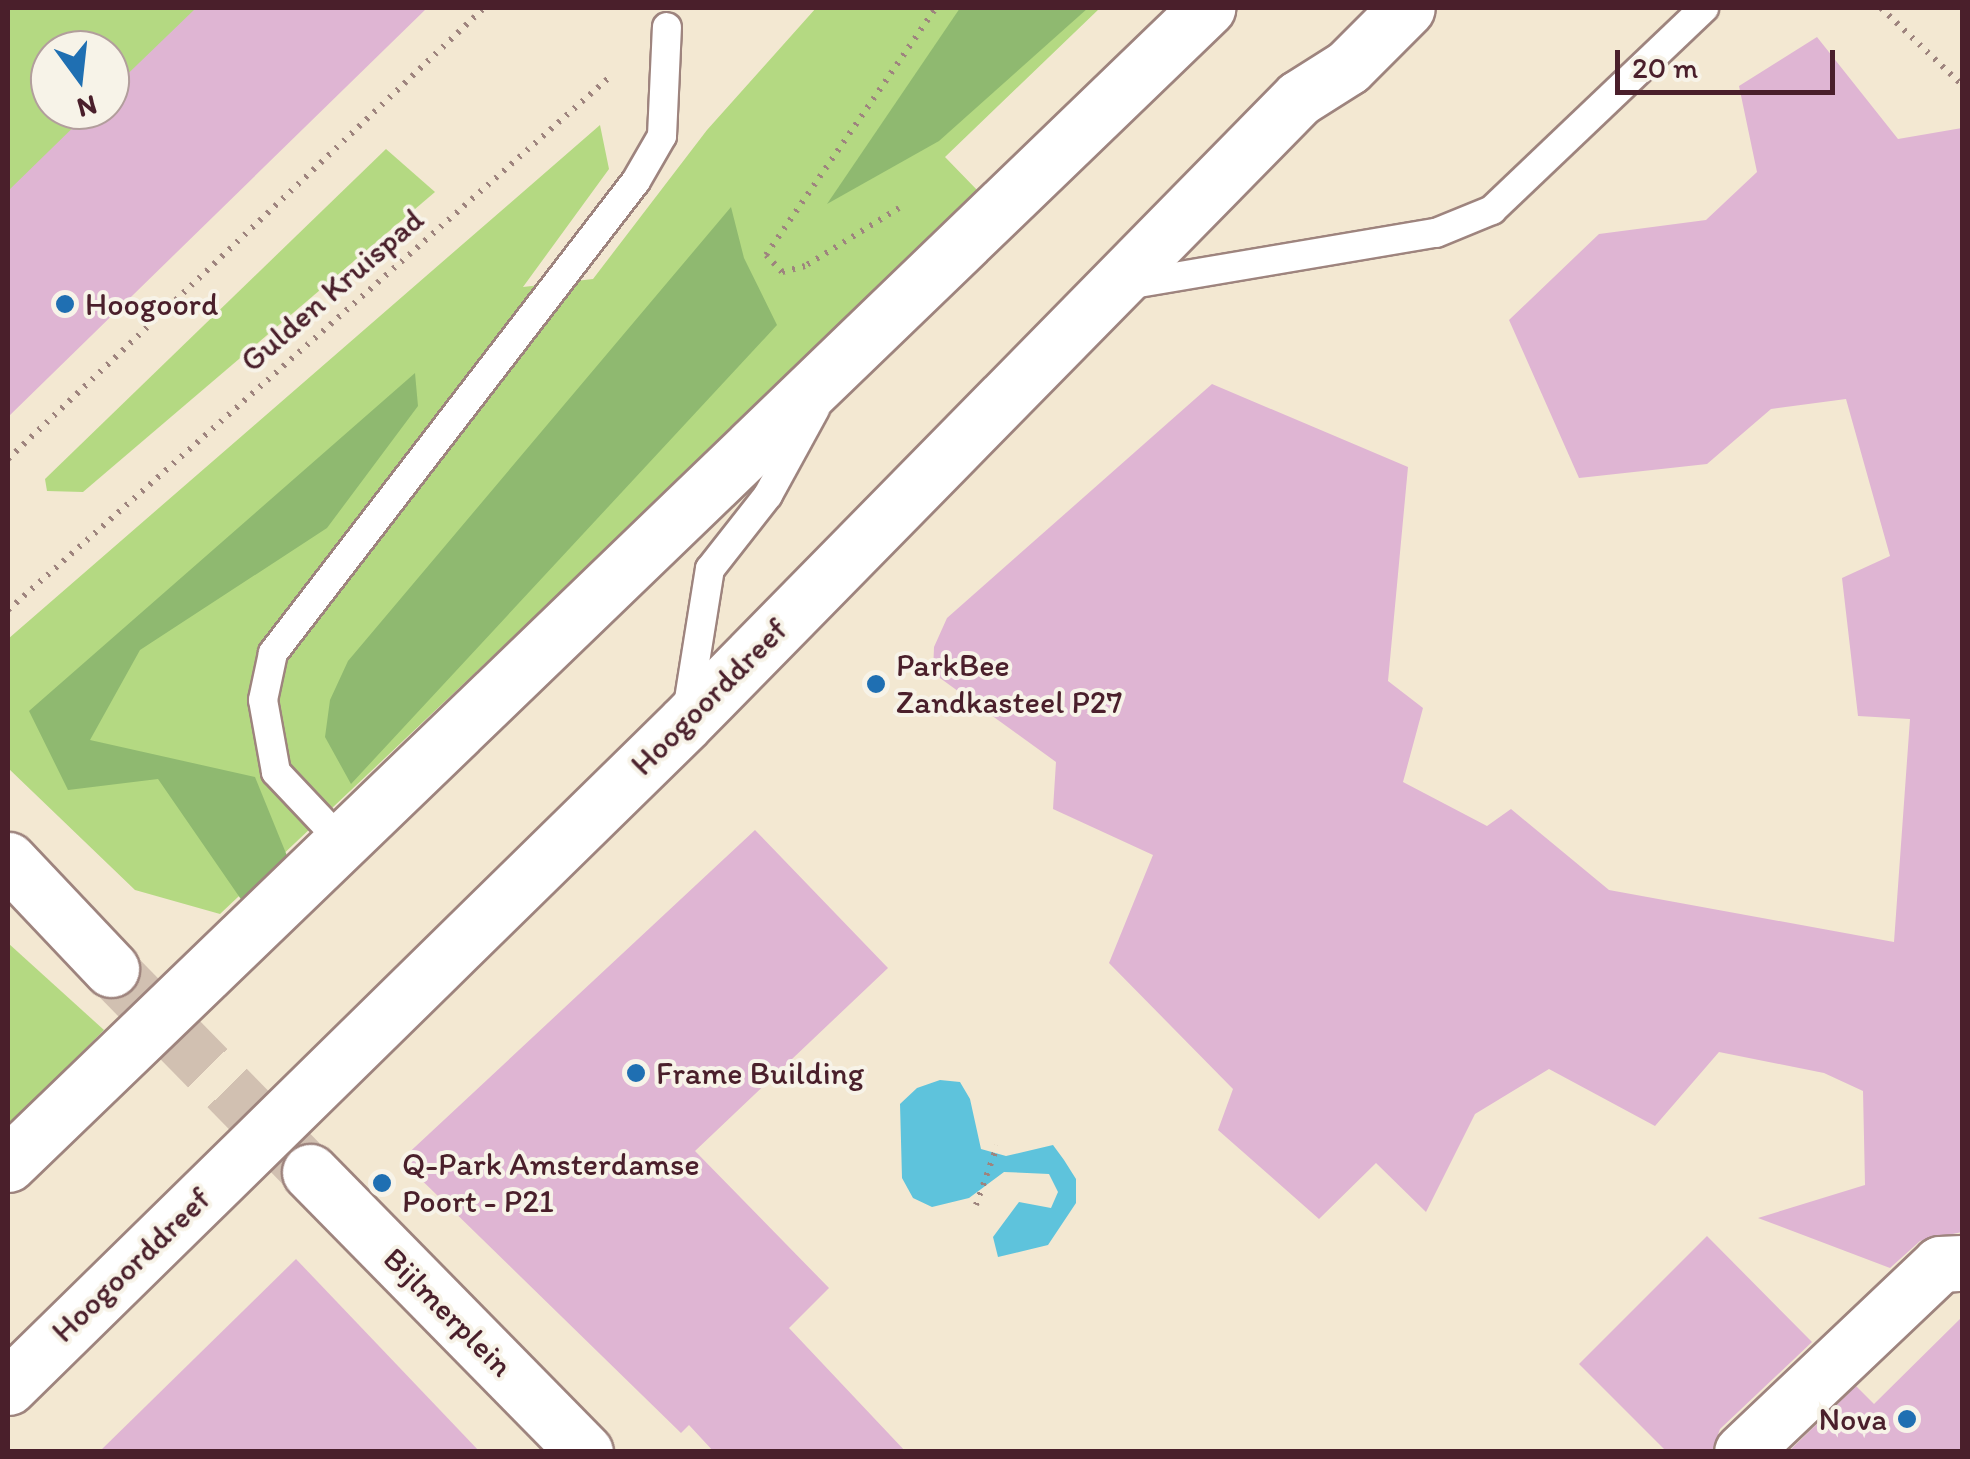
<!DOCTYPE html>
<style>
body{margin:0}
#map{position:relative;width:1970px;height:1459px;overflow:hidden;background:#f3e8d2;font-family:Itim,sans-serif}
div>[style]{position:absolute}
.green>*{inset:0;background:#b4d982}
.forest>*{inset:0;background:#8fb970}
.water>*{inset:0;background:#5ec3dc}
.building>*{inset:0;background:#dfb5d3}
.street-tunnel>*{height:55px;margin-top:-27.5px;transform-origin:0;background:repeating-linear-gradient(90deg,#d1c0b1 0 55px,transparent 0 83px)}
.path>*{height:6px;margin-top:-3px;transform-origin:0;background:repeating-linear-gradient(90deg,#9e847e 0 2.5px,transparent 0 10.5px)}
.roads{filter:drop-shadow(2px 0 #9e847e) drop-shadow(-2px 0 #9e847e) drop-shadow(0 2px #9e847e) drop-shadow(0 -2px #9e847e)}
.lane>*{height:28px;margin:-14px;padding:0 14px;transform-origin:14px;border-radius:14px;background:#fff}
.street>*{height:55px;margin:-27.5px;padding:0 27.5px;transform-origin:27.5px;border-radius:27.5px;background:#fff}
.secondary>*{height:55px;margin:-27.5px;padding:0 27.5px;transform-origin:27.5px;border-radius:27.5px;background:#fff}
.dots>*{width:28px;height:28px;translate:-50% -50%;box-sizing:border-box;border:5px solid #f7f3e8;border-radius:50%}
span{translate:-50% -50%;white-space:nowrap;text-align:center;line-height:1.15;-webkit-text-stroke:8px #f7f3e8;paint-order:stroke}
.street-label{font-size:32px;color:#4a1f2b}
.poi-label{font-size:32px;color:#4a1f2b}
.left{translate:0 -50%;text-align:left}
.right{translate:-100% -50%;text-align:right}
.frame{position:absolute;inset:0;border:10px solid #4a1f2b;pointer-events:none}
.north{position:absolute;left:30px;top:30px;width:100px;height:100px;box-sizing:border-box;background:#f7f3e8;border:2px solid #b29e9c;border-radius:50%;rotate:165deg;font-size:28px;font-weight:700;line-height:40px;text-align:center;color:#4a1f2b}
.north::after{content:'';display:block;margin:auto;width:35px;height:45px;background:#1f6fb2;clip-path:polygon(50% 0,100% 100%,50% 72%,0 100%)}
.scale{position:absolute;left:1615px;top:50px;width:220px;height:45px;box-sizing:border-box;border:5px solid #4a1f2b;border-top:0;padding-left:12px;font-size:30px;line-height:35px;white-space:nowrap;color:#4a1f2b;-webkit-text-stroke:8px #f7f3e8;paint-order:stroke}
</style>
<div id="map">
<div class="green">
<i style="clip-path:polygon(evenodd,8px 8px,225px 8px,8px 220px,8px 8px,50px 50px,110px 50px,110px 110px,50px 110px,50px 50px)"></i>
<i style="clip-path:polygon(816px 8px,1100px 8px,945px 157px,978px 191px,938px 235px,220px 914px,135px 890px,8px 768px,8px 639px,600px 125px,609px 169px,523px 287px,593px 279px,707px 130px)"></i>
<i style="clip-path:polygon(386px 149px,435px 192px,83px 492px,47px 491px,45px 479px)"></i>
<i style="clip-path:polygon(8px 943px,104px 1030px,8px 1126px)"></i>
</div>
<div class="forest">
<i style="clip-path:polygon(960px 8px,1088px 8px,939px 141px,827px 204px)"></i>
<i style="clip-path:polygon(731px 207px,744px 258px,777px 325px,351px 784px,325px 737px,330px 700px,348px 661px)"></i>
<i style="clip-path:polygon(415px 373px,418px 406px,327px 528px,140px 650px,90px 740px,255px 777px,294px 873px,247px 908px,158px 779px,68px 790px,29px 711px)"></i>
</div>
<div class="water">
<i style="clip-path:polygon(940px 1080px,960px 1082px,970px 1099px,981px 1149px,1006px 1156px,1053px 1145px,1064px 1160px,1076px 1179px,1076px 1203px,1048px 1245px,998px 1257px,993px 1237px,1019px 1202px,1051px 1208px,1058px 1192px,1049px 1174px,1004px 1172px,969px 1198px,932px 1207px,913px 1198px,902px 1178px,900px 1104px,917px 1088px)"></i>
</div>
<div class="building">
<i style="clip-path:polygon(196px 8px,427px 8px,8px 417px,8px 191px,91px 110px,110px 110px,110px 91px)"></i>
<i style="clip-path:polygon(1817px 37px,1898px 139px,1962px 128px,1962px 1232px,1920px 1241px,1890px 1268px,1758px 1218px,1865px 1185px,1863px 1091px,1824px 1073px,1719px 1052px,1655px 1126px,1549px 1069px,1475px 1114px,1426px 1212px,1376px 1163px,1319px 1219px,1218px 1130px,1233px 1089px,1109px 963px,1153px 855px,1053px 809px,1056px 762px,933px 673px,934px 647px,947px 618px,1212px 384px,1408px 467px,1388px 681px,1423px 708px,1403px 782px,1487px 826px,1511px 809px,1609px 890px,1894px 942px,1910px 719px,1858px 716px,1842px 578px,1890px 556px,1846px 399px,1771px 409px,1707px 464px,1579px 478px,1509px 320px,1599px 234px,1706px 220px,1757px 172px,1739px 86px)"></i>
<i style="clip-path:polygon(755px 830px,888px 968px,695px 1151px,829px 1288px,789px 1328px,906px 1452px,714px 1452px,689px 1425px,681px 1433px,401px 1160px)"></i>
<i style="clip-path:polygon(1707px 1236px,1812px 1342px,1720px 1429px,1712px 1452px,1667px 1452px,1579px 1364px)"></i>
<i style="clip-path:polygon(296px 1259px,480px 1452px,99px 1452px)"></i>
<i style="clip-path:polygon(1962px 1317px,1962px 1452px,1788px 1452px,1856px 1386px,1874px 1404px)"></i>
</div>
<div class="street-tunnel">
<i style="left:111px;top:969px;width:284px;rotate:45.6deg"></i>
</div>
<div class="path">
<i style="left:1881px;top:8px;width:112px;rotate:43.5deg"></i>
<i style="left:899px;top:208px;width:110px;rotate:148.3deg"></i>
<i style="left:805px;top:266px;width:24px;rotate:165deg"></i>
<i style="left:782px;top:272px;width:23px;rotate:-133deg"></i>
<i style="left:766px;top:255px;width:300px;rotate:-55.5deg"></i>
<i style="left:8px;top:459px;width:656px;rotate:-43.46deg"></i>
<i style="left:8px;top:610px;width:808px;rotate:-41.54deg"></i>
<i style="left:976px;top:1205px;width:63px;rotate:-70.4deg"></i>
</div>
<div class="roads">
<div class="lane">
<i style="left:1121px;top:286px;width:319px;rotate:-9.6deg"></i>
<i style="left:1436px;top:233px;width:61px;rotate:-22.3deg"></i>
<i style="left:1492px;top:210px;width:293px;rotate:-43.6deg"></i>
<i style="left:687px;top:712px;width:145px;rotate:-80.9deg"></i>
<i style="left:710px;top:569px;width:94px;rotate:-51.9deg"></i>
<i style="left:768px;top:495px;width:98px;rotate:-61.3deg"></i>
<i style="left:341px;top:841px;width:95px;rotate:-133.3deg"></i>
<i style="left:276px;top:772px;width:73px;rotate:-100.2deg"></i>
<i style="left:263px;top:700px;width:48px;rotate:-78deg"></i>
<i style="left:273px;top:653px;width:595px;rotate:-52.44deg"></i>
<i style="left:636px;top:181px;width:52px;rotate:-60deg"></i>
<i style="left:662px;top:136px;width:109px;rotate:-87.4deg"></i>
</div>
<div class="street">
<i style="left:8px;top:860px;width:150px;rotate:46.6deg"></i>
<i style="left:310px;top:1172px;width:392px;rotate:45.5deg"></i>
<i style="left:1742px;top:1452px;width:273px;rotate:-43.5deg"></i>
<i style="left:1940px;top:1264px;width:22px;rotate:-3deg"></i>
</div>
<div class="secondary">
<i style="left:8px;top:1164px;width:1666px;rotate:-43.95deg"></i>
<i style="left:8px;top:1387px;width:948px;rotate:-44.44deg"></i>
<i style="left:685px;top:723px;width:876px;rotate:-45.51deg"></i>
<i style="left:1299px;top:98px;width:58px;rotate:-32.3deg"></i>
<i style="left:1348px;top:67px;width:83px;rotate:-45deg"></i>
</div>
</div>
<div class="dots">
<i style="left:65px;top:304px;background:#1f6fb2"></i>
<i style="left:876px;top:684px;background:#1f6fb2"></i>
<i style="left:636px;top:1073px;background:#1f6fb2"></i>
<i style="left:382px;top:1183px;background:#1f6fb2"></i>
<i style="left:1907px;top:1419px;background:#1f6fb2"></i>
</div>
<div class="street-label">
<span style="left:332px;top:290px;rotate:-41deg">Gulden Kruispad</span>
<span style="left:709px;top:697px;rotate:-45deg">Hoogoorddreef</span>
<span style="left:131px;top:1265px;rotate:-44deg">Hoogoorddreef</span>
<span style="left:448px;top:1312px;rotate:45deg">Bijlmerplein</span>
</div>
<div class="poi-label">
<span class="left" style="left:85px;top:304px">Hoogoord</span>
<span class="left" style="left:896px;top:684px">ParkBee<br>Zandkasteel P27</span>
<span class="left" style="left:656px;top:1073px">Frame Building</span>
<span class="left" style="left:402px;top:1183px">Q-Park Amsterdamse<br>Poort - P21</span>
<span class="right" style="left:1887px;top:1419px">Nova</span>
</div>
<div class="frame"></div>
<div class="north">N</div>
<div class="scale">20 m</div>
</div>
